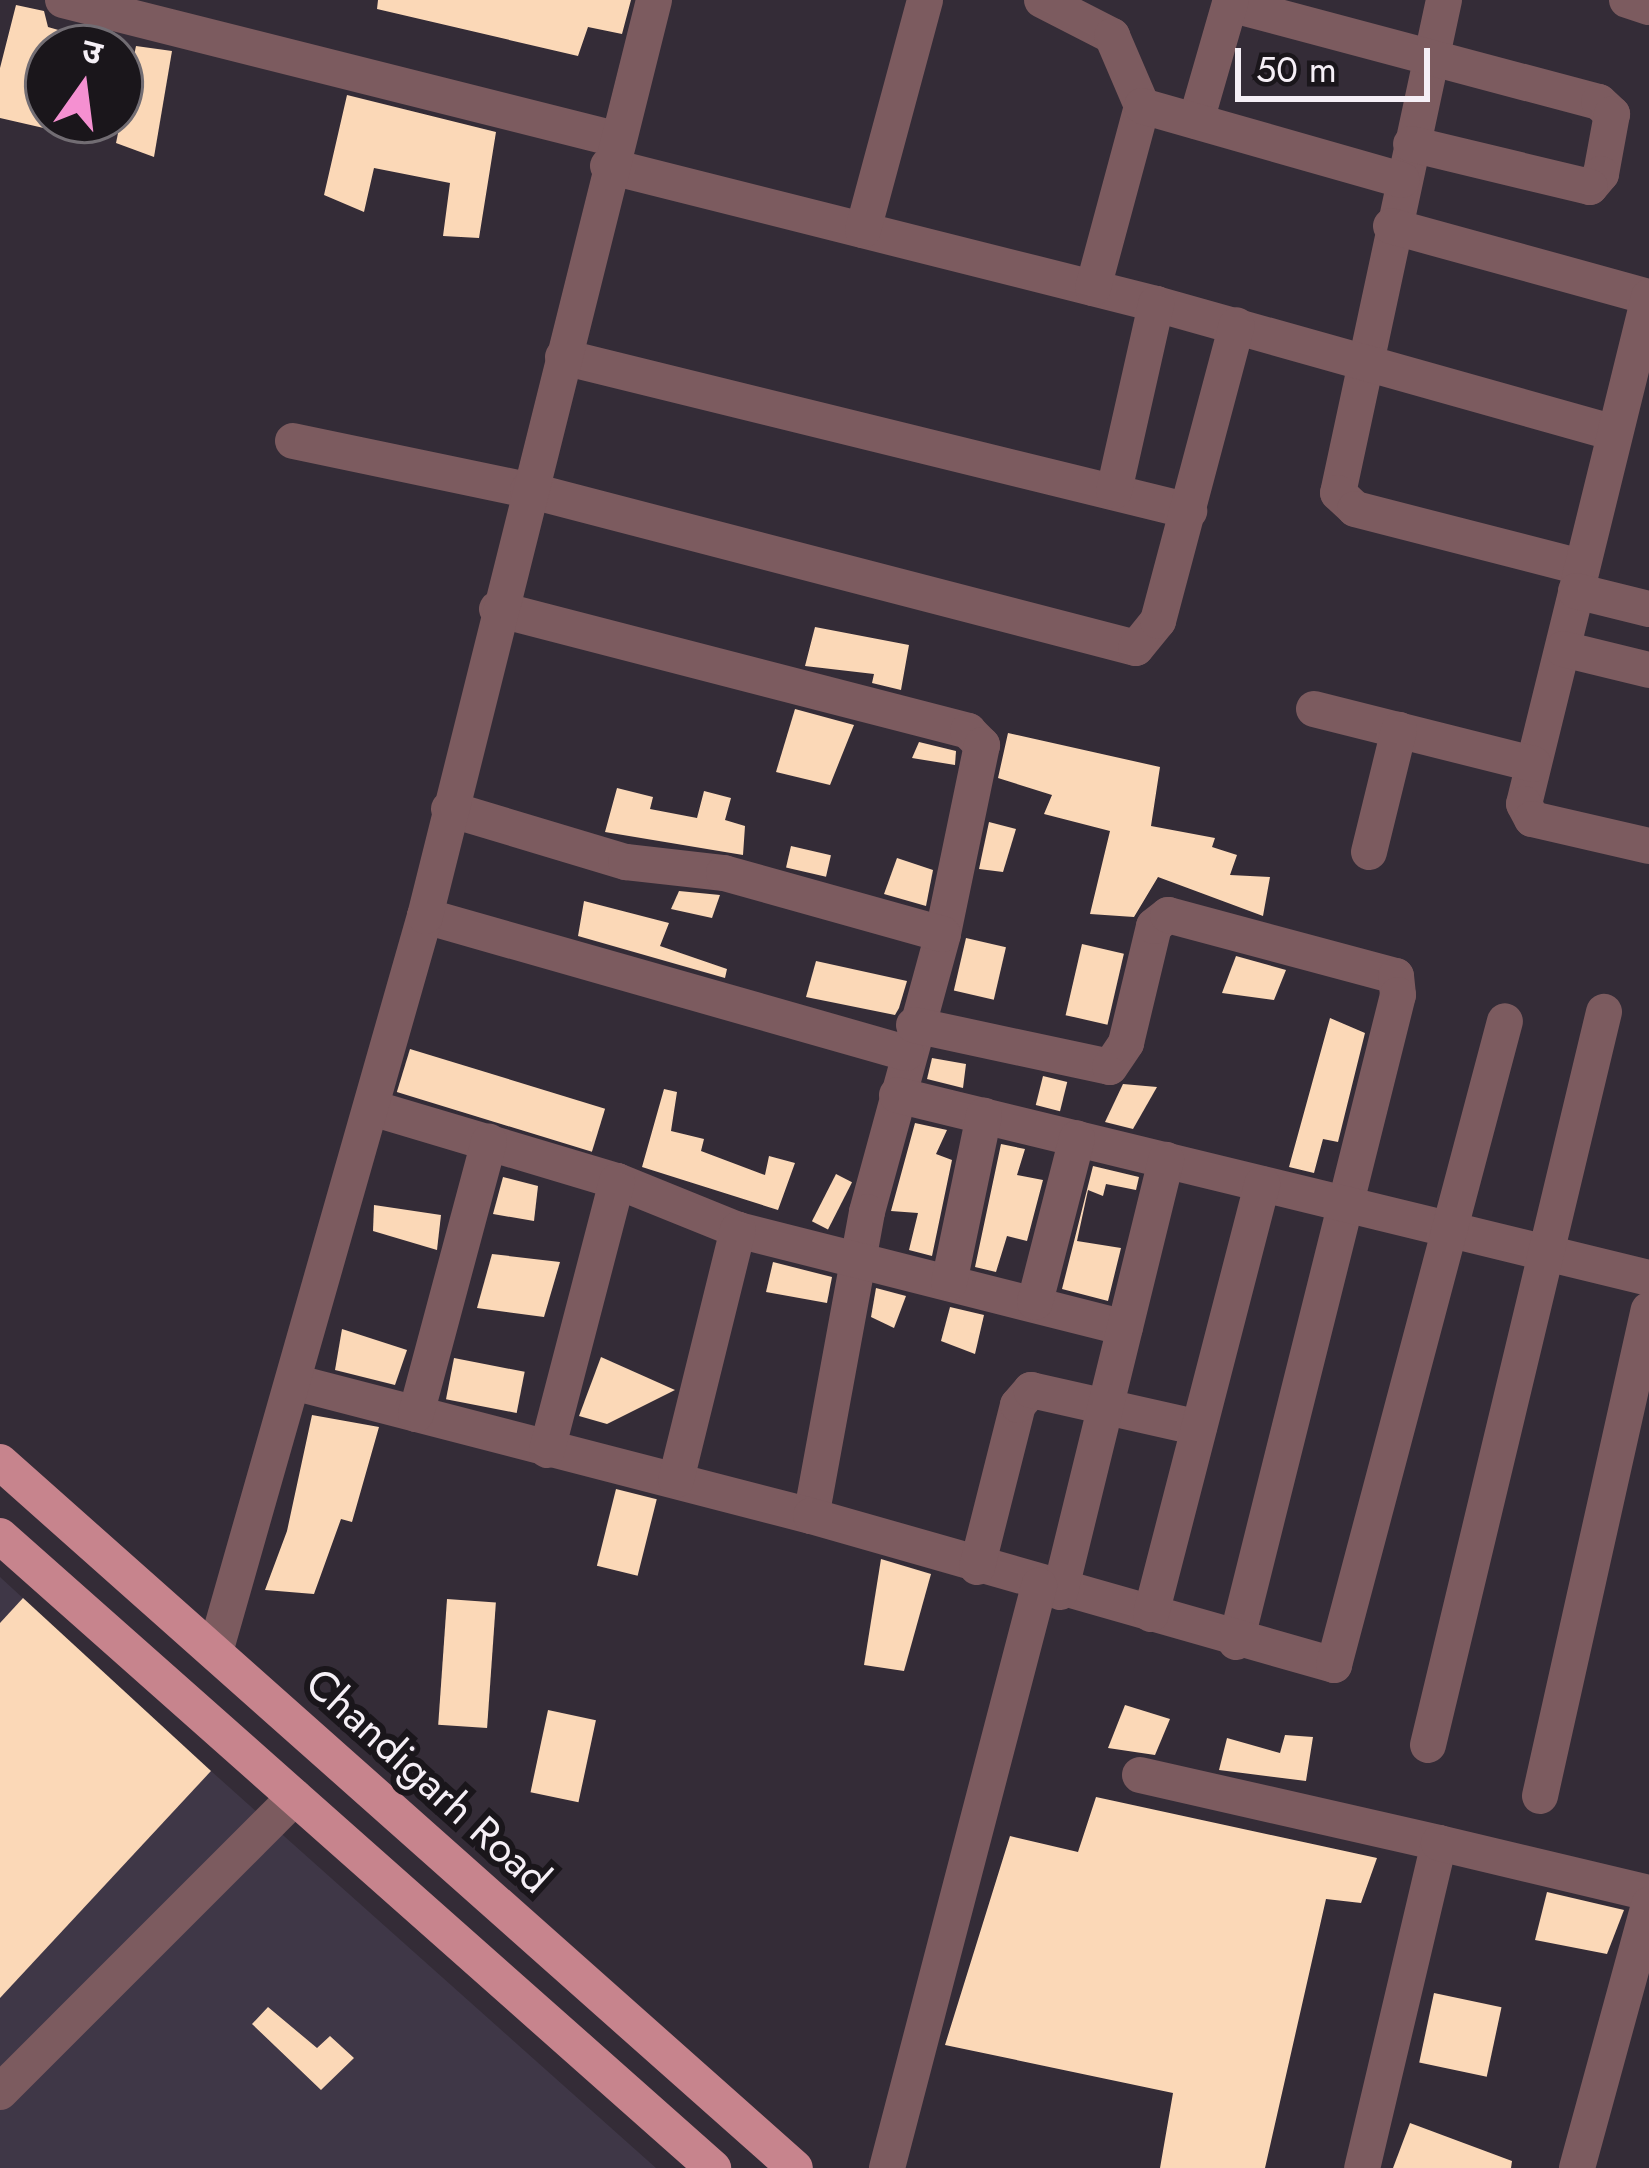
<!DOCTYPE html>
<meta charset="utf-8">
<style>
body{margin:0}
#map{position:relative;width:1649px;height:2168px;overflow:hidden;background:#342c37;font-family:Jost,"Noto Sans Devanagari",sans-serif}
div>[style]{position:absolute}
.industrial>*{inset:0;background:#3f3747}
.building>*{inset:0;background:#fbd8b7;transform-origin:0 0}
.minor>*{height:36px;margin:-18px;padding:0 18px;transform-origin:18px;border-radius:18px;background:#7c5b5f}
.major>*{height:36px;margin:-18px;padding:0 18px;transform-origin:18px;border-radius:18px;background:#c7848d}
span{translate:-50% -50%;white-space:nowrap;text-align:center;line-height:1.15;-webkit-text-stroke:12px #1a161b;paint-order:stroke}
.street-label{font-size:42px;color:#f5eff6}
.north{position:absolute;left:24px;top:24px;width:120px;height:120px;box-sizing:border-box;background:#1a161b;border:3px solid #726d73;border-radius:50%;rotate:14deg;font-size:33px;font-weight:700;line-height:48px;text-align:center;color:#f5eff6}
.north::after{content:'';display:block;margin:auto;width:42px;height:54px;background:#f590d1;clip-path:polygon(50% 0,100% 100%,50% 72%,0 100%)}
.scale{position:absolute;left:1235px;top:48px;width:195px;height:54px;box-sizing:border-box;border:6px solid #f5eff6;border-top:0;padding-left:15px;font-size:36px;line-height:42px;white-space:nowrap;color:#f5eff6;-webkit-text-stroke:9px #1a161b;paint-order:stroke}
</style>
<div id="map">
<div class="industrial">
<i style="clip-path:polygon(0 1577px,211px 1771px,656px 2168px,0 2168px)"></i>
</div>
<div class="building">
<i style="clip-path:polygon(378px 0,631px 0,622px 34px,588px 27px,578px 56px,377px 9px)"></i>
<i style="clip-path:polygon(16px 5px,44px 11px,48px 27px,100px 42px,48px 48px,48px 129px,0 118px,0 68px)"></i>
<i style="clip-path:polygon(136px 46px,172px 51px,154px 157px,116px 143px)"></i>
<i style="clip-path:polygon(347px 95px,496px 132px,479px 238px,443px 236px,450px 183px,374px 168px,364px 212px,324px 195px)"></i>
<i style="clip-path:polygon(815px 627px,909px 645px,901px 690px,872px 683px,874px 674px,805px 666px)"></i>
<i style="clip-path:polygon(795px 709px,854px 725px,830px 785px,776px 772px)"></i>
<i style="clip-path:polygon(1008px 733px,1160px 767px,1151px 826px,1215px 838px,1212px 847px,1237px 855px,1230px 875px,1270px 877px,1263px 916px,1158px 877px,1134px 917px,1090px 914px,1110px 831px,1044px 814px,1052px 795px,998px 778px)"></i>
<i style="clip-path:polygon(919px 742px,956px 751px,955px 765px,912px 758px)"></i>
<i style="clip-path:polygon(617px 788px,653px 797px,650px 809px,697px 818px,704px 791px,731px 798px,725px 820px,745px 826px,743px 855px,605px 832px)"></i>
<i style="clip-path:polygon(989px 822px,1016px 829px,1003px 872px,979px 869px)"></i>
<i style="left:791px;top:846px;width:41px;height:22px;rotate:13deg"></i>
<i style="clip-path:polygon(897px 858px,933px 870px,926px 906px,884px 894px)"></i>
<i style="clip-path:polygon(679px 891px,720px 895px,712px 918px,671px 909px)"></i>
<i style="clip-path:polygon(584px 901px,669px 923px,660px 946px,727px 969px,725px 978px,578px 936px)"></i>
<i style="left:966px;top:938px;width:41px;height:54px;rotate:13deg"></i>
<i style="left:1082px;top:944px;width:43px;height:73px;rotate:13deg"></i>
<i style="clip-path:polygon(1236px 956px,1286px 970px,1274px 1000px,1222px 993px)"></i>
<i style="clip-path:polygon(816px 961px,907px 981px,899px 1008px,895px 1015px,806px 997px)"></i>
<i style="clip-path:polygon(1330px 1018px,1365px 1033px,1338px 1142px,1323px 1139px,1314px 1173px,1289px 1167px)"></i>
<i style="left:410px;top:1049px;width:204px;height:45px;rotate:17deg"></i>
<i style="clip-path:polygon(932px 1058px,966px 1064px,963px 1088px,927px 1079px)"></i>
<i style="left:1043px;top:1076px;width:25px;height:30px;rotate:14deg"></i>
<i style="clip-path:polygon(1123px 1084px,1157px 1087px,1133px 1129px,1105px 1122px)"></i>
<i style="clip-path:polygon(664px 1089px,677px 1092px,671px 1131px,704px 1139px,701px 1151px,765px 1175px,769px 1156px,795px 1163px,778px 1210px,642px 1167px)"></i>
<i style="clip-path:polygon(915px 1123px,947px 1130px,936px 1154px,952px 1160px,932px 1256px,909px 1250px,918px 1213px,891px 1211px)"></i>
<i style="clip-path:polygon(1001px 1144px,1025px 1149px,1017px 1175px,1043px 1180px,1027px 1241px,1007px 1236px,996px 1272px,975px 1267px)"></i>
<i style="clip-path:polygon(1093px 1166px,1139px 1177px,1136px 1190px,1106px 1184px,1103px 1196px,1088px 1190px,1077px 1241px,1121px 1248px,1108px 1301px,1062px 1289px)"></i>
<i style="left:836px;top:1174px;width:18px;height:53px;rotate:27deg"></i>
<i style="clip-path:polygon(503px 1177px,538px 1186px,534px 1221px,493px 1214px)"></i>
<i style="clip-path:polygon(374px 1205px,441px 1215px,437px 1250px,373px 1231px)"></i>
<i style="clip-path:polygon(492px 1254px,560px 1262px,544px 1317px,477px 1308px)"></i>
<i style="clip-path:polygon(773px 1262px,832px 1277px,827px 1303px,766px 1292px)"></i>
<i style="clip-path:polygon(876px 1288px,906px 1296px,894px 1328px,871px 1317px)"></i>
<i style="clip-path:polygon(950px 1307px,984px 1315px,975px 1354px,941px 1341px)"></i>
<i style="clip-path:polygon(342px 1329px,407px 1350px,395px 1385px,335px 1370px)"></i>
<i style="clip-path:polygon(601px 1357px,675px 1390px,607px 1424px,579px 1416px)"></i>
<i style="left:454px;top:1358px;width:72px;height:42px;rotate:11deg"></i>
<i style="clip-path:polygon(312px 1415px,379px 1427px,352px 1522px,341px 1519px,314px 1594px,265px 1590px,287px 1531px)"></i>
<i style="left:616px;top:1489px;width:42px;height:79px;rotate:14deg"></i>
<i style="clip-path:polygon(881px 1559px,931px 1574px,904px 1671px,864px 1665px)"></i>
<i style="clip-path:polygon(23px 1598px,211px 1771px,0 1998px,0 1623px)"></i>
<i style="left:447px;top:1599px;width:49px;height:126px;rotate:4deg"></i>
<i style="clip-path:polygon(1125px 1705px,1170px 1719px,1155px 1755px,1108px 1748px)"></i>
<i style="left:548px;top:1710px;width:49px;height:84px;rotate:12deg"></i>
<i style="clip-path:polygon(1285px 1735px,1313px 1737px,1306px 1781px,1219px 1770px,1227px 1738px,1280px 1753px)"></i>
<i style="clip-path:polygon(1096px 1797px,1377px 1858px,1361px 1903px,1326px 1899px,1265px 2168px,1160px 2168px,1173px 2093px,945px 2045px,1010px 1836px,1078px 1852px)"></i>
<i style="clip-path:polygon(1547px 1892px,1624px 1910px,1607px 1954px,1535px 1940px)"></i>
<i style="left:1434px;top:1993px;width:69px;height:71px;rotate:12deg"></i>
<i style="clip-path:polygon(268px 2007px,317px 2048px,330px 2036px,354px 2058px,321px 2090px,252px 2024px)"></i>
<i style="clip-path:polygon(1410px 2123px,1512px 2161px,1511px 2168px,1393px 2168px)"></i>
</div>
<div class="minor">
<i style="left:63px;top:0;width:569px;rotate:14.13deg"></i>
<i style="left:1042px;top:0;width:79px;rotate:27.2deg"></i>
<i style="left:1112px;top:36px;width:76px;rotate:66.8deg"></i>
<i style="left:1444px;top:0;width:504px;rotate:102.13deg"></i>
<i style="left:1338px;top:493px;width:23px;rotate:43deg"></i>
<i style="left:1355px;top:509px;width:233px;rotate:14.4deg"></i>
<i style="left:1627px;top:0;width:23px;rotate:18deg"></i>
<i style="left:1230px;top:4px;width:382px;rotate:14.9deg"></i>
<i style="left:1599px;top:102px;width:18px;rotate:43deg"></i>
<i style="left:1612px;top:114px;width:61px;rotate:100.4deg"></i>
<i style="left:1601px;top:174px;width:17px;rotate:130deg"></i>
<i style="left:1590px;top:187px;width:184px;rotate:-166.5deg"></i>
<i style="left:1196px;top:121px;width:126px;rotate:-73.9deg"></i>
<i style="left:608px;top:166px;width:565px;rotate:14.13deg"></i>
<i style="left:1156px;top:304px;width:476px;rotate:15.7deg"></i>
<i style="left:1391px;top:226px;width:268px;rotate:15.4deg"></i>
<i style="left:863px;top:230px;width:238px;rotate:-74.9deg"></i>
<i style="left:1093px;top:288px;width:188px;rotate:-74.9deg"></i>
<i style="left:1142px;top:106px;width:270px;rotate:15.9deg"></i>
<i style="left:1649px;top:297px;width:522px;rotate:103.85deg"></i>
<i style="left:1524px;top:804px;width:17px;rotate:62deg"></i>
<i style="left:1532px;top:819px;width:120px;rotate:13deg"></i>
<i style="left:563px;top:357px;width:645px;rotate:13.82deg"></i>
<i style="left:293px;top:441px;width:240px;rotate:11.8deg"></i>
<i style="left:528px;top:490px;width:628px;rotate:14.57deg"></i>
<i style="left:1136px;top:648px;width:35px;rotate:-51deg"></i>
<i style="left:1158px;top:621px;width:306px;rotate:-75.1deg"></i>
<i style="left:1114px;top:491px;width:192px;rotate:-77.3deg"></i>
<i style="left:1576px;top:591px;width:75px;rotate:13.9deg"></i>
<i style="left:497px;top:609px;width:487px;rotate:14.5deg"></i>
<i style="left:968px;top:731px;width:20px;rotate:45deg"></i>
<i style="left:982px;top:745px;width:193px;rotate:101.7deg"></i>
<i style="left:943px;top:934px;width:288px;rotate:105.3deg"></i>
<i style="left:867px;top:1212px;width:309px;rotate:100.4deg"></i>
<i style="left:1563px;top:649px;width:89px;rotate:13.7deg"></i>
<i style="left:1314px;top:709px;width:226px;rotate:14.1deg"></i>
<i style="left:449px;top:809px;width:185px;rotate:16.7deg"></i>
<i style="left:626px;top:862px;width:99px;rotate:6.4deg"></i>
<i style="left:724px;top:873px;width:227px;rotate:15.6deg"></i>
<i style="left:1369px;top:852px;width:126px;rotate:-76.2deg"></i>
<i style="left:425px;top:916px;width:500px;rotate:15.9deg"></i>
<i style="left:914px;top:1025px;width:200px;rotate:12.1deg"></i>
<i style="left:1110px;top:1067px;width:29px;rotate:-56deg"></i>
<i style="left:1126px;top:1043px;width:120px;rotate:-76.5deg"></i>
<i style="left:1154px;top:926px;width:18px;rotate:-38deg"></i>
<i style="left:1168px;top:915px;width:236px;rotate:15deg"></i>
<i style="left:1396px;top:976px;width:19px;rotate:84deg"></i>
<i style="left:1398px;top:995px;width:667px;rotate:104.06deg"></i>
<i style="left:897px;top:1095px;width:774px;rotate:13.68deg"></i>
<i style="left:372px;top:1108px;width:256px;rotate:16.6deg"></i>
<i style="left:617px;top:1181px;width:131px;rotate:22deg"></i>
<i style="left:738px;top:1230px;width:399px;rotate:14.2deg"></i>
<i style="left:949px;top:1283px;width:171px;rotate:-78.2deg"></i>
<i style="left:1035px;top:1302px;width:169px;rotate:-75.6deg"></i>
<i style="left:297px;top:1383px;width:531px;rotate:14.51deg"></i>
<i style="left:811px;top:1516px;width:544px;rotate:15.9deg"></i>
<i style="left:1334px;top:1665px;width:666px;rotate:-75.13deg"></i>
<i style="left:416px;top:1414px;width:282px;rotate:-75deg"></i>
<i style="left:547px;top:1450px;width:278px;rotate:-75.4deg"></i>
<i style="left:676px;top:1480px;width:258px;rotate:-76.1deg"></i>
<i style="left:977px;top:1567px;width:167px;rotate:-75.8deg"></i>
<i style="left:1018px;top:1405px;width:20px;rotate:-49deg"></i>
<i style="left:1031px;top:1390px;width:172px;rotate:12.7deg"></i>
<i style="left:1060px;top:1592px;width:445px;rotate:-76.2deg"></i>
<i style="left:1151px;top:1614px;width:444px;rotate:-75.5deg"></i>
<i style="left:215px;top:1652px;width:765px;rotate:-74.08deg"></i>
<i style="left:425px;top:916px;width:944px;rotate:-75.96deg"></i>
<i style="left:1428px;top:1745px;width:754px;rotate:-76.5deg"></i>
<i style="left:1140px;top:1775px;width:307px;rotate:12.8deg"></i>
<i style="left:1439px;top:1843px;width:334px;rotate:103.3deg"></i>
<i style="left:1540px;top:1796px;width:498px;rotate:-77.4deg"></i>
<i style="left:1439px;top:1843px;width:216px;rotate:13.4deg"></i>
<i style="left:0;top:2092px;width:417px;rotate:-45deg"></i>
<i style="left:887px;top:2168px;width:602px;rotate:-75.36deg"></i>
<i style="left:1577px;top:2168px;width:273px;rotate:-74.7deg"></i>
</div>
<div class="major">
<i style="left:0;top:1462px;width:1063px;rotate:41.61deg"></i>
<i style="left:0;top:1536px;width:953px;rotate:41.55deg"></i>
</div>
<div class="street-label">
<span style="left:428px;top:1781px;rotate:42deg">Chandigarh Road</span>
</div>
<div class="north">उ</div>
<div class="scale">50 m</div>
</div>
